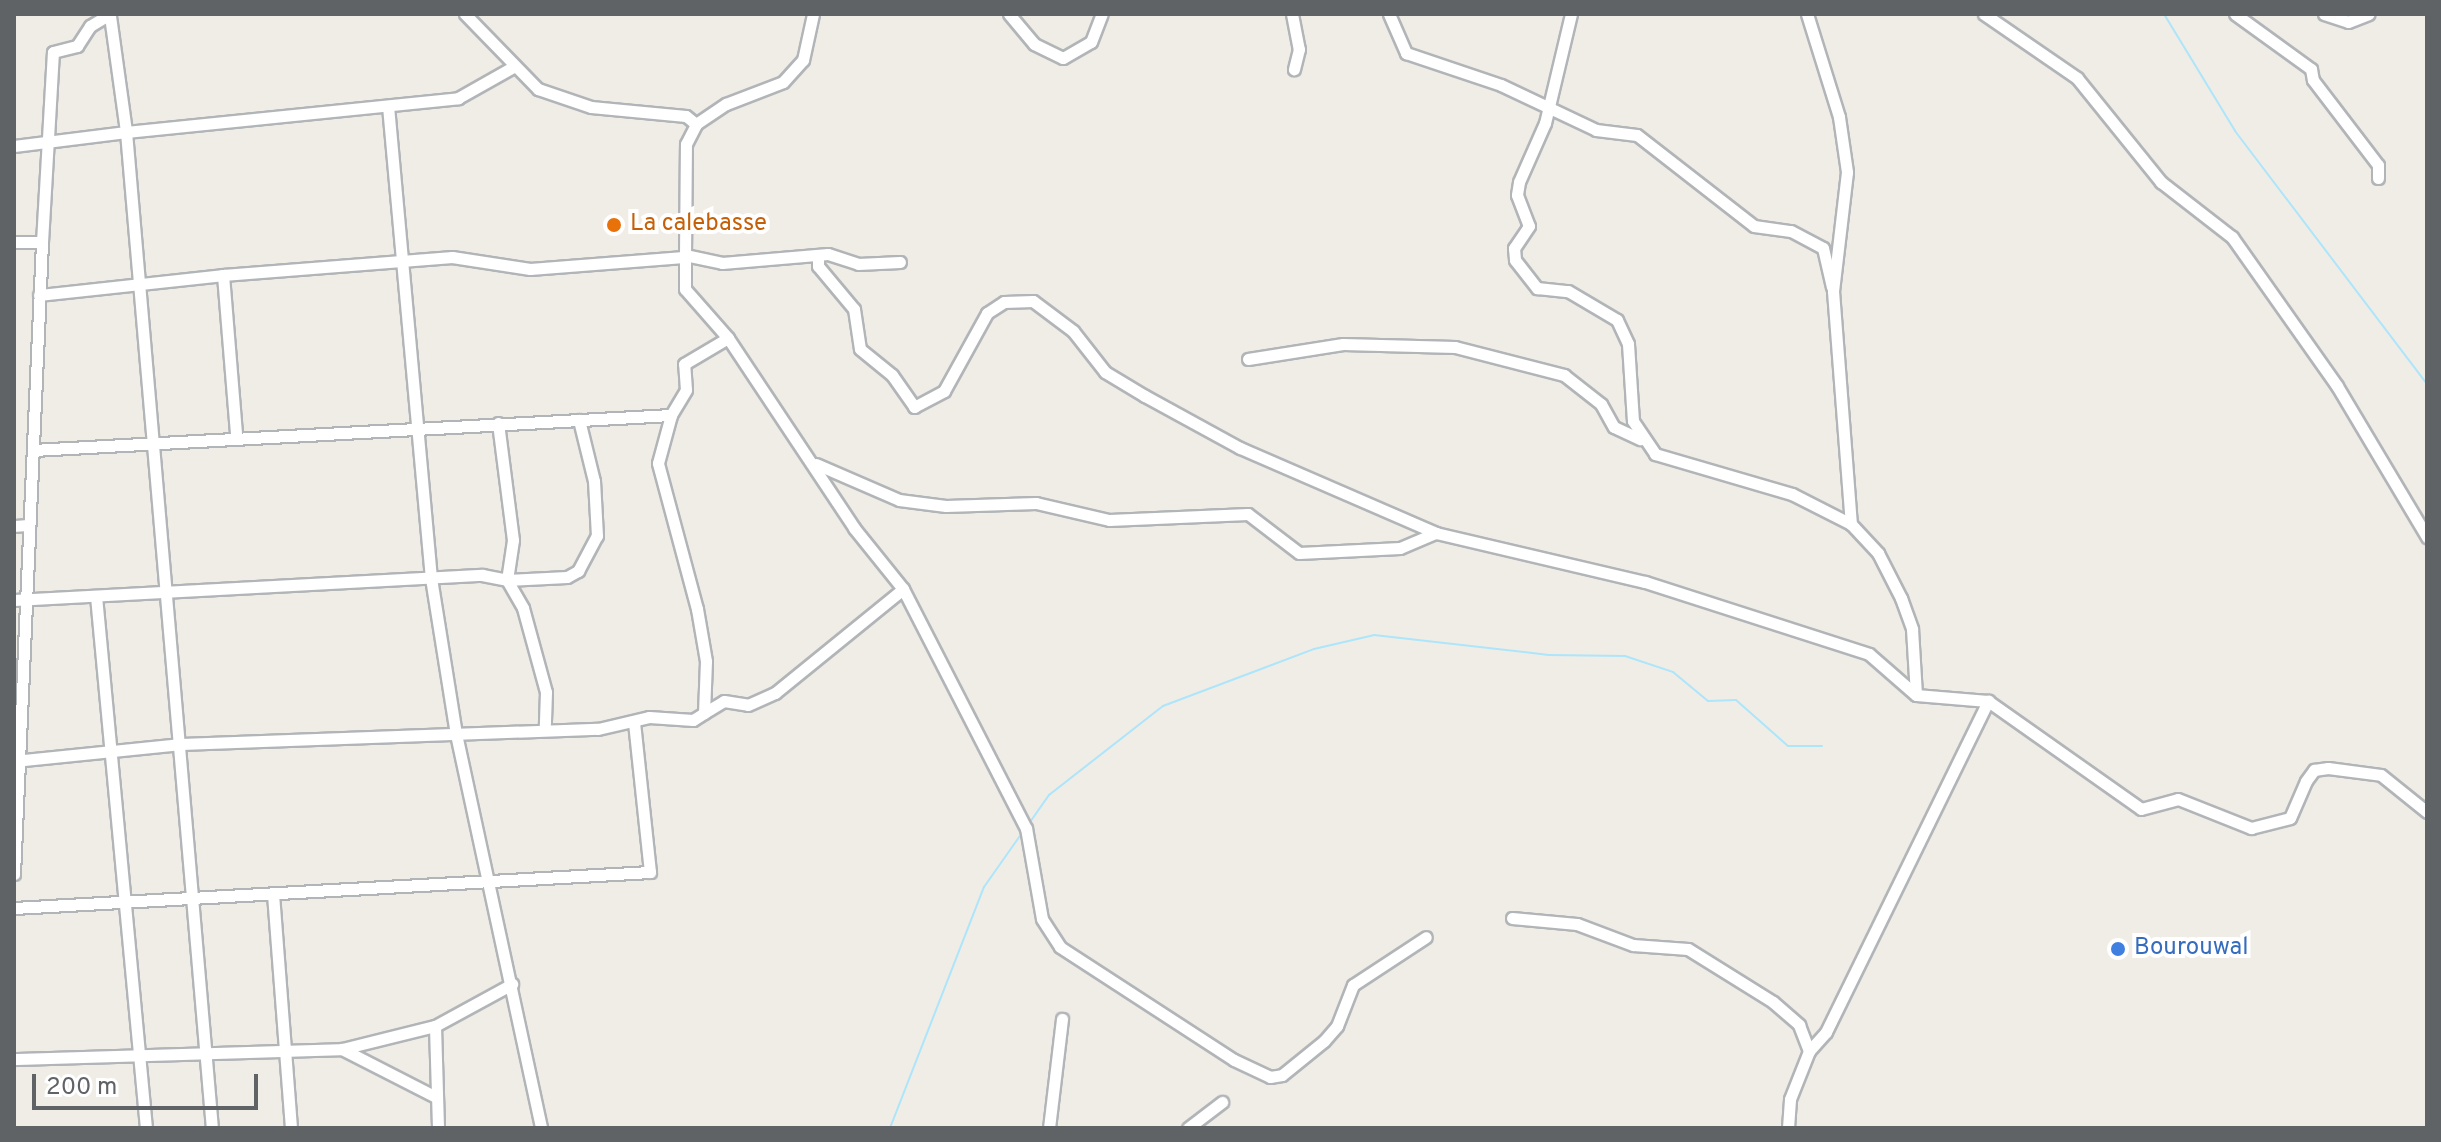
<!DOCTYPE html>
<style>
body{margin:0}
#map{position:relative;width:2441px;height:1142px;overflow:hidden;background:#f0ede7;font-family:Overpass,sans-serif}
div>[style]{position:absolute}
.stream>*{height:2px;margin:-1px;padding:0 1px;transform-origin:1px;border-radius:1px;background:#ade5fa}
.roads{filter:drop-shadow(2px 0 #b2b5b8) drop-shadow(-2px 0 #b2b5b8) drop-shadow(0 2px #b2b5b8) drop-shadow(0 -2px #b2b5b8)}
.minor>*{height:11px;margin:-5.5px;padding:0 5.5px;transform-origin:5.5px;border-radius:5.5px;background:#fff}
.dots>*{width:22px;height:22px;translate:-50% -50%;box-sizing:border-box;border:4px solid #fff;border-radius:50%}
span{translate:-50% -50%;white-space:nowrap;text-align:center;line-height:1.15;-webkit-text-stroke:8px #fff;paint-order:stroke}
.food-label{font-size:24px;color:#c56008}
.left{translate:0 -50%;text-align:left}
.shop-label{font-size:24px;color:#366cbe}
.frame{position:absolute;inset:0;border:16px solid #5f6366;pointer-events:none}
.scale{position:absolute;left:32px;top:1074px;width:226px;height:36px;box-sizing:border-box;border:4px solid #5f6366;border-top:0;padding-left:10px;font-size:24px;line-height:28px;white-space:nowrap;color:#5f6366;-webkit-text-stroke:6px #fff;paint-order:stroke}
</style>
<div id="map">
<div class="stream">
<i style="left:2164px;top:14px;width:137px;rotate:58.7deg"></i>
<i style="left:2235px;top:131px;width:318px;rotate:52.8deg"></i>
<i style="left:1028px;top:825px;width:37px;rotate:-55deg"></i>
<i style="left:1049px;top:795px;width:145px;rotate:-38deg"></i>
<i style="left:1163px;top:706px;width:161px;rotate:-20.7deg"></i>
<i style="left:1314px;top:649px;width:62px;rotate:-13.1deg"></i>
<i style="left:1374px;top:635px;width:176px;rotate:6.5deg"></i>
<i style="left:1549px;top:655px;width:76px;rotate:0.8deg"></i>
<i style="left:1625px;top:656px;width:51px;rotate:18.4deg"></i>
<i style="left:1673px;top:672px;width:45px;rotate:39.6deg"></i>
<i style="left:1708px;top:701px;width:28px;rotate:-2deg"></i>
<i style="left:1736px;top:700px;width:69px;rotate:41.5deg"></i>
<i style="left:1788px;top:746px;width:34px"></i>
<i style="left:890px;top:1128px;width:259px;rotate:-68.7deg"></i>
<i style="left:984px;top:887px;width:66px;rotate:-54.9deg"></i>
</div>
<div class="roads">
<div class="minor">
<i style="left:465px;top:14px;width:105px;rotate:45.8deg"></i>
<i style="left:538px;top:89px;width:56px;rotate:18.8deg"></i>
<i style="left:591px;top:107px;width:95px;rotate:5.4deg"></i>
<i style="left:686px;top:116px;width:13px;rotate:39deg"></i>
<i style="left:1009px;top:14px;width:39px;rotate:50deg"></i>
<i style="left:1034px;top:44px;width:32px;rotate:26deg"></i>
<i style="left:1063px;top:58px;width:32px;rotate:-30deg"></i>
<i style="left:1091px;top:42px;width:30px;rotate:-69deg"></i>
<i style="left:1292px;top:14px;width:36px;rotate:79deg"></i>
<i style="left:1299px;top:49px;width:21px;rotate:104deg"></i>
<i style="left:1389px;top:14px;width:43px;rotate:66.4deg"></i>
<i style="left:1406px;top:53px;width:100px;rotate:18.6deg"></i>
<i style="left:1501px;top:85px;width:105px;rotate:25.3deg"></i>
<i style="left:1596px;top:130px;width:41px;rotate:7deg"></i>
<i style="left:1637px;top:135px;width:148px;rotate:37.9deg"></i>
<i style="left:1754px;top:226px;width:37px;rotate:8deg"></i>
<i style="left:1791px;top:231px;width:36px;rotate:28deg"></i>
<i style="left:1823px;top:248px;width:40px;rotate:77deg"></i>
<i style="left:1571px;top:14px;width:112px;rotate:103.4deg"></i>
<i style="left:1545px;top:123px;width:64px;rotate:113.8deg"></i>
<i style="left:1519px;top:182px;width:13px;rotate:99deg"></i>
<i style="left:1517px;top:195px;width:33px;rotate:69deg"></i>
<i style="left:1529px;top:226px;width:27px;rotate:124deg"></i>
<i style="left:1514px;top:248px;width:12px;rotate:85deg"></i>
<i style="left:1515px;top:260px;width:36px;rotate:52deg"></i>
<i style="left:1537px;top:288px;width:31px;rotate:6deg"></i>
<i style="left:1568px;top:291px;width:57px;rotate:30.6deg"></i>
<i style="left:1617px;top:320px;width:26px;rotate:65deg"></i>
<i style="left:1628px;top:344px;width:77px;rotate:86.3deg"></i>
<i style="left:1633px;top:421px;width:40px;rotate:56deg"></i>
<i style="left:1655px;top:454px;width:143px;rotate:16.3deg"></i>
<i style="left:1792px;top:494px;width:66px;rotate:27deg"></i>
<i style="left:1807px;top:14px;width:108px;rotate:72.7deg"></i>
<i style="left:1839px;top:117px;width:56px;rotate:81.7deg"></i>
<i style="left:1847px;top:172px;width:120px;rotate:96.7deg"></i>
<i style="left:1833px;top:291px;width:234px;rotate:85.6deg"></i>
<i style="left:1851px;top:524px;width:40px;rotate:47deg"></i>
<i style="left:1878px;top:553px;width:51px;rotate:62.9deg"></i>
<i style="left:1901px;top:598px;width:33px;rotate:70deg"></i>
<i style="left:1912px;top:629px;width:66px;rotate:86.5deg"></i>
<i style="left:1984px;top:14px;width:113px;rotate:34.5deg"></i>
<i style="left:2077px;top:78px;width:134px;rotate:51.1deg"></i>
<i style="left:2161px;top:182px;width:90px;rotate:37.8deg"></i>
<i style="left:2232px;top:237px;width:182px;rotate:54.8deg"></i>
<i style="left:2337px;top:386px;width:176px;rotate:59.2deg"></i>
<i style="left:2235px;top:14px;width:94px;rotate:35.9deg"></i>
<i style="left:2311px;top:69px;width:11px;rotate:80deg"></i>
<i style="left:2313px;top:80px;width:107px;rotate:52.6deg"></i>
<i style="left:2378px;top:165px;width:13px;rotate:90deg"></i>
<i style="left:2324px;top:14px;width:25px;rotate:18deg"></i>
<i style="left:2348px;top:22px;width:22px;rotate:-21deg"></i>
<i style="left:110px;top:16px;width:117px;rotate:82.1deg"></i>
<i style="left:126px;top:132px;width:334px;rotate:-5.8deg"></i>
<i style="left:458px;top:98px;width:63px;rotate:-29.4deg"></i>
<i style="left:388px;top:106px;width:474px;rotate:84.8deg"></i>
<i style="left:431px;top:578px;width:158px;rotate:80.9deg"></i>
<i style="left:456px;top:734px;width:403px;rotate:77.8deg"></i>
<i style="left:14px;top:146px;width:113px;rotate:-7.1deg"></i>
<i style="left:126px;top:132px;width:1000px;rotate:85.07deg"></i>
<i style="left:14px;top:242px;width:28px"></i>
<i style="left:42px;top:242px;width:190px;rotate:-86.7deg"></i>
<i style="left:53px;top:52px;width:25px;rotate:-14deg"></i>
<i style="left:77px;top:46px;width:24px;rotate:-57deg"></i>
<i style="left:90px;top:26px;width:23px;rotate:-31deg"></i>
<i style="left:685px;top:255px;width:111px;rotate:-89.5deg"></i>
<i style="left:686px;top:144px;width:22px;rotate:-63deg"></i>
<i style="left:696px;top:124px;width:36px;rotate:-34deg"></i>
<i style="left:726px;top:104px;width:61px;rotate:-21.1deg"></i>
<i style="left:783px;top:82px;width:30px;rotate:-48deg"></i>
<i style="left:803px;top:60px;width:47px;rotate:-77.7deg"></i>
<i style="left:818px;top:256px;width:10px;rotate:90deg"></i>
<i style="left:818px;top:266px;width:56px;rotate:50.1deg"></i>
<i style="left:854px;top:309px;width:40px;rotate:81.5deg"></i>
<i style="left:860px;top:349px;width:41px;rotate:39.1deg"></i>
<i style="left:892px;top:375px;width:39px;rotate:55deg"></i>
<i style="left:914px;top:407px;width:34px;rotate:-28deg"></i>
<i style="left:944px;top:391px;width:89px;rotate:-61.1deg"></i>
<i style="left:987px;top:313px;width:20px;rotate:-33deg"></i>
<i style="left:1004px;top:302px;width:29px;rotate:-2deg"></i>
<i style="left:1033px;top:301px;width:50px;rotate:36.9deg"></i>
<i style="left:1073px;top:331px;width:52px;rotate:52deg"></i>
<i style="left:1105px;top:372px;width:47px;rotate:31deg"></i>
<i style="left:1145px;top:396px;width:108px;rotate:28.7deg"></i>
<i style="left:1240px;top:448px;width:214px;rotate:23.4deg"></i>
<i style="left:223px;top:275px;width:230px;rotate:-4.5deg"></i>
<i style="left:452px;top:257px;width:79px;rotate:8.7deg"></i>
<i style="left:530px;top:269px;width:154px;rotate:-4.5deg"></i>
<i style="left:39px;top:295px;width:185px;rotate:-6.2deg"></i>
<i style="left:223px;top:275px;width:160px;rotate:85.3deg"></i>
<i style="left:728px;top:338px;width:228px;rotate:56.4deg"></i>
<i style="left:854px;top:528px;width:78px;rotate:51.2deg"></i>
<i style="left:903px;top:589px;width:269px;rotate:62.8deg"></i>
<i style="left:1026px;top:828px;width:92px;rotate:80deg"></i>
<i style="left:1042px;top:919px;width:33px;rotate:57deg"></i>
<i style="left:1060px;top:947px;width:207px;rotate:33deg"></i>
<i style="left:1234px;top:1060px;width:40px;rotate:25deg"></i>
<i style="left:1270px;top:1077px;width:12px;rotate:-9deg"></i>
<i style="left:1282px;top:1075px;width:54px;rotate:-39deg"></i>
<i style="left:1324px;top:1041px;width:20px;rotate:-49deg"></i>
<i style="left:1337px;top:1026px;width:44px;rotate:-68.7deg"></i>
<i style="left:1353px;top:985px;width:87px;rotate:-33.3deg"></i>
<i style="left:1248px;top:359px;width:96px;rotate:-9deg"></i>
<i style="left:1343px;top:344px;width:112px;rotate:1.5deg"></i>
<i style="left:1455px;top:347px;width:113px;rotate:14.4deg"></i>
<i style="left:1564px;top:375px;width:47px;rotate:38.1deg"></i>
<i style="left:1601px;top:404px;width:26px;rotate:61deg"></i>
<i style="left:1614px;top:427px;width:29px;rotate:25deg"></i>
<i style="left:671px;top:415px;width:29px;rotate:-59deg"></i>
<i style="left:686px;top:390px;width:26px;rotate:-94deg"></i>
<i style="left:684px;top:364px;width:51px;rotate:-30.6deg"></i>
<i style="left:728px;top:338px;width:65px;rotate:-131.3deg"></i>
<i style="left:685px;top:289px;width:34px;rotate:-90deg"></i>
<i style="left:685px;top:255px;width:38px;rotate:12deg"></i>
<i style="left:722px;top:263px;width:106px;rotate:-4.9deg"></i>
<i style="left:828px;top:254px;width:32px;rotate:18deg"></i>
<i style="left:858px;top:264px;width:42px;rotate:-2.7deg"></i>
<i style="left:498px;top:423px;width:118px;rotate:82.7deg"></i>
<i style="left:513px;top:540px;width:40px;rotate:98.5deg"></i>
<i style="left:507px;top:580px;width:60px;rotate:-2.9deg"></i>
<i style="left:567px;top:577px;width:13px;rotate:-29deg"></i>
<i style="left:578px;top:571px;width:40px;rotate:-62deg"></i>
<i style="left:597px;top:536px;width:55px;rotate:-93.1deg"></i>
<i style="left:594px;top:481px;width:63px;rotate:-103.8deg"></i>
<i style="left:816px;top:464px;width:90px;rotate:23.4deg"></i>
<i style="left:899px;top:500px;width:47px;rotate:7.3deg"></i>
<i style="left:946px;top:506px;width:90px;rotate:-1.9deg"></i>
<i style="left:1036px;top:503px;width:75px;rotate:13.1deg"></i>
<i style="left:1109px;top:520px;width:139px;rotate:-2.5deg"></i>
<i style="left:1248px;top:514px;width:64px;rotate:37.4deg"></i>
<i style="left:1299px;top:553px;width:101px;rotate:-2.8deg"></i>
<i style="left:1400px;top:548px;width:39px;rotate:-23deg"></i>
<i style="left:1436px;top:533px;width:215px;rotate:13.2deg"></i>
<i style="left:1645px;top:582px;width:235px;rotate:17.8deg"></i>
<i style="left:1869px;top:654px;width:62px;rotate:41.1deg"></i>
<i style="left:1916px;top:695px;width:72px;rotate:4.8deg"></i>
<i style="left:1988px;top:701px;width:187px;rotate:35.2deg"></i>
<i style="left:2141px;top:809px;width:38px;rotate:-15deg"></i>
<i style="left:2178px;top:799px;width:79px;rotate:21.7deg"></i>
<i style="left:2251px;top:828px;width:40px;rotate:-14.4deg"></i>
<i style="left:2290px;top:818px;width:40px;rotate:-66.6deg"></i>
<i style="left:2306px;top:781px;width:14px;rotate:-54deg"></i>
<i style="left:2314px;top:770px;width:14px;rotate:-8deg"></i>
<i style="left:2328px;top:768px;width:53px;rotate:7.5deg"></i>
<i style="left:2381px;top:775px;width:59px;rotate:38.8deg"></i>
<i style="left:14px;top:526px;width:15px;rotate:-4deg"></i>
<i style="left:96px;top:596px;width:534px;rotate:84.63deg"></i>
<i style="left:14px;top:600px;width:469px;rotate:-3.1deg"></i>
<i style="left:482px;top:575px;width:25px;rotate:11deg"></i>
<i style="left:507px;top:580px;width:32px;rotate:60deg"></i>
<i style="left:523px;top:608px;width:87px;rotate:74.7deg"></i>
<i style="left:546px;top:692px;width:34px;rotate:92deg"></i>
<i style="left:704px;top:713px;width:23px;rotate:-31deg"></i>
<i style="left:724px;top:701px;width:24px;rotate:9deg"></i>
<i style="left:748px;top:705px;width:30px;rotate:-24deg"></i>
<i style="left:775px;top:693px;width:165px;rotate:-39.1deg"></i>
<i style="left:14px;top:761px;width:168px;rotate:-5.8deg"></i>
<i style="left:181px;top:744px;width:417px;rotate:-2.1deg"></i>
<i style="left:598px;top:729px;width:52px;rotate:-13.2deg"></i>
<i style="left:649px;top:717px;width:44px;rotate:3.9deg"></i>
<i style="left:693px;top:720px;width:13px;rotate:-32deg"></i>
<i style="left:704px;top:713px;width:52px;rotate:-87.8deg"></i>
<i style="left:706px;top:661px;width:53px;rotate:-99.8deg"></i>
<i style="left:697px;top:609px;width:151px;rotate:-105deg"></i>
<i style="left:658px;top:463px;width:50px;rotate:-74.8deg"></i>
<i style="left:671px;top:415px;width:639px;rotate:176.86deg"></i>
<i style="left:14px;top:874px;width:633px;rotate:-87.46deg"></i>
<i style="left:273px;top:894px;width:235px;rotate:85.6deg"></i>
<i style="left:14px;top:908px;width:637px;rotate:-3.24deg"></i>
<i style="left:650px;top:872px;width:151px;rotate:-96.1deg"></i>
<i style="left:1512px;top:918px;width:65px;rotate:5.3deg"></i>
<i style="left:1577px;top:924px;width:60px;rotate:20.6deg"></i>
<i style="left:1633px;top:945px;width:55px;rotate:4.2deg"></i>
<i style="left:1688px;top:949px;width:100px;rotate:31.9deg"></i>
<i style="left:1773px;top:1002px;width:35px;rotate:41deg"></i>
<i style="left:1799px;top:1025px;width:28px;rotate:69deg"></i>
<i style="left:435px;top:1026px;width:102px;rotate:88.3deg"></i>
<i style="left:342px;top:1049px;width:96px;rotate:-13.9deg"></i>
<i style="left:435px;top:1026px;width:88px;rotate:-28.6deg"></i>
<i style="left:14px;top:1059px;width:328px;rotate:-1.7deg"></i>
<i style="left:342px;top:1049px;width:103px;rotate:27.1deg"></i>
<i style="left:1049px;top:1128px;width:110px;rotate:-83.2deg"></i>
<i style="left:1188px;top:1128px;width:43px;rotate:-37.4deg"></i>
<i style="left:1788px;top:1128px;width:29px;rotate:-86deg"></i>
<i style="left:1790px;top:1099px;width:52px;rotate:-68.4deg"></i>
<i style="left:1809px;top:1051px;width:25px;rotate:-48deg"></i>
<i style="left:1826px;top:1032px;width:369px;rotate:-63.9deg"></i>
</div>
</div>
<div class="dots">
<i style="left:614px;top:225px;background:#e8710a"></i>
<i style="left:2118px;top:949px;background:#3f7fe0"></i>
</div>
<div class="food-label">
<span class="left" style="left:630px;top:225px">La calebasse</span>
</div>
<div class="shop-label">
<span class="left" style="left:2134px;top:949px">Bourouwal</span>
</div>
<div class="frame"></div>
<div class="scale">200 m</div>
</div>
